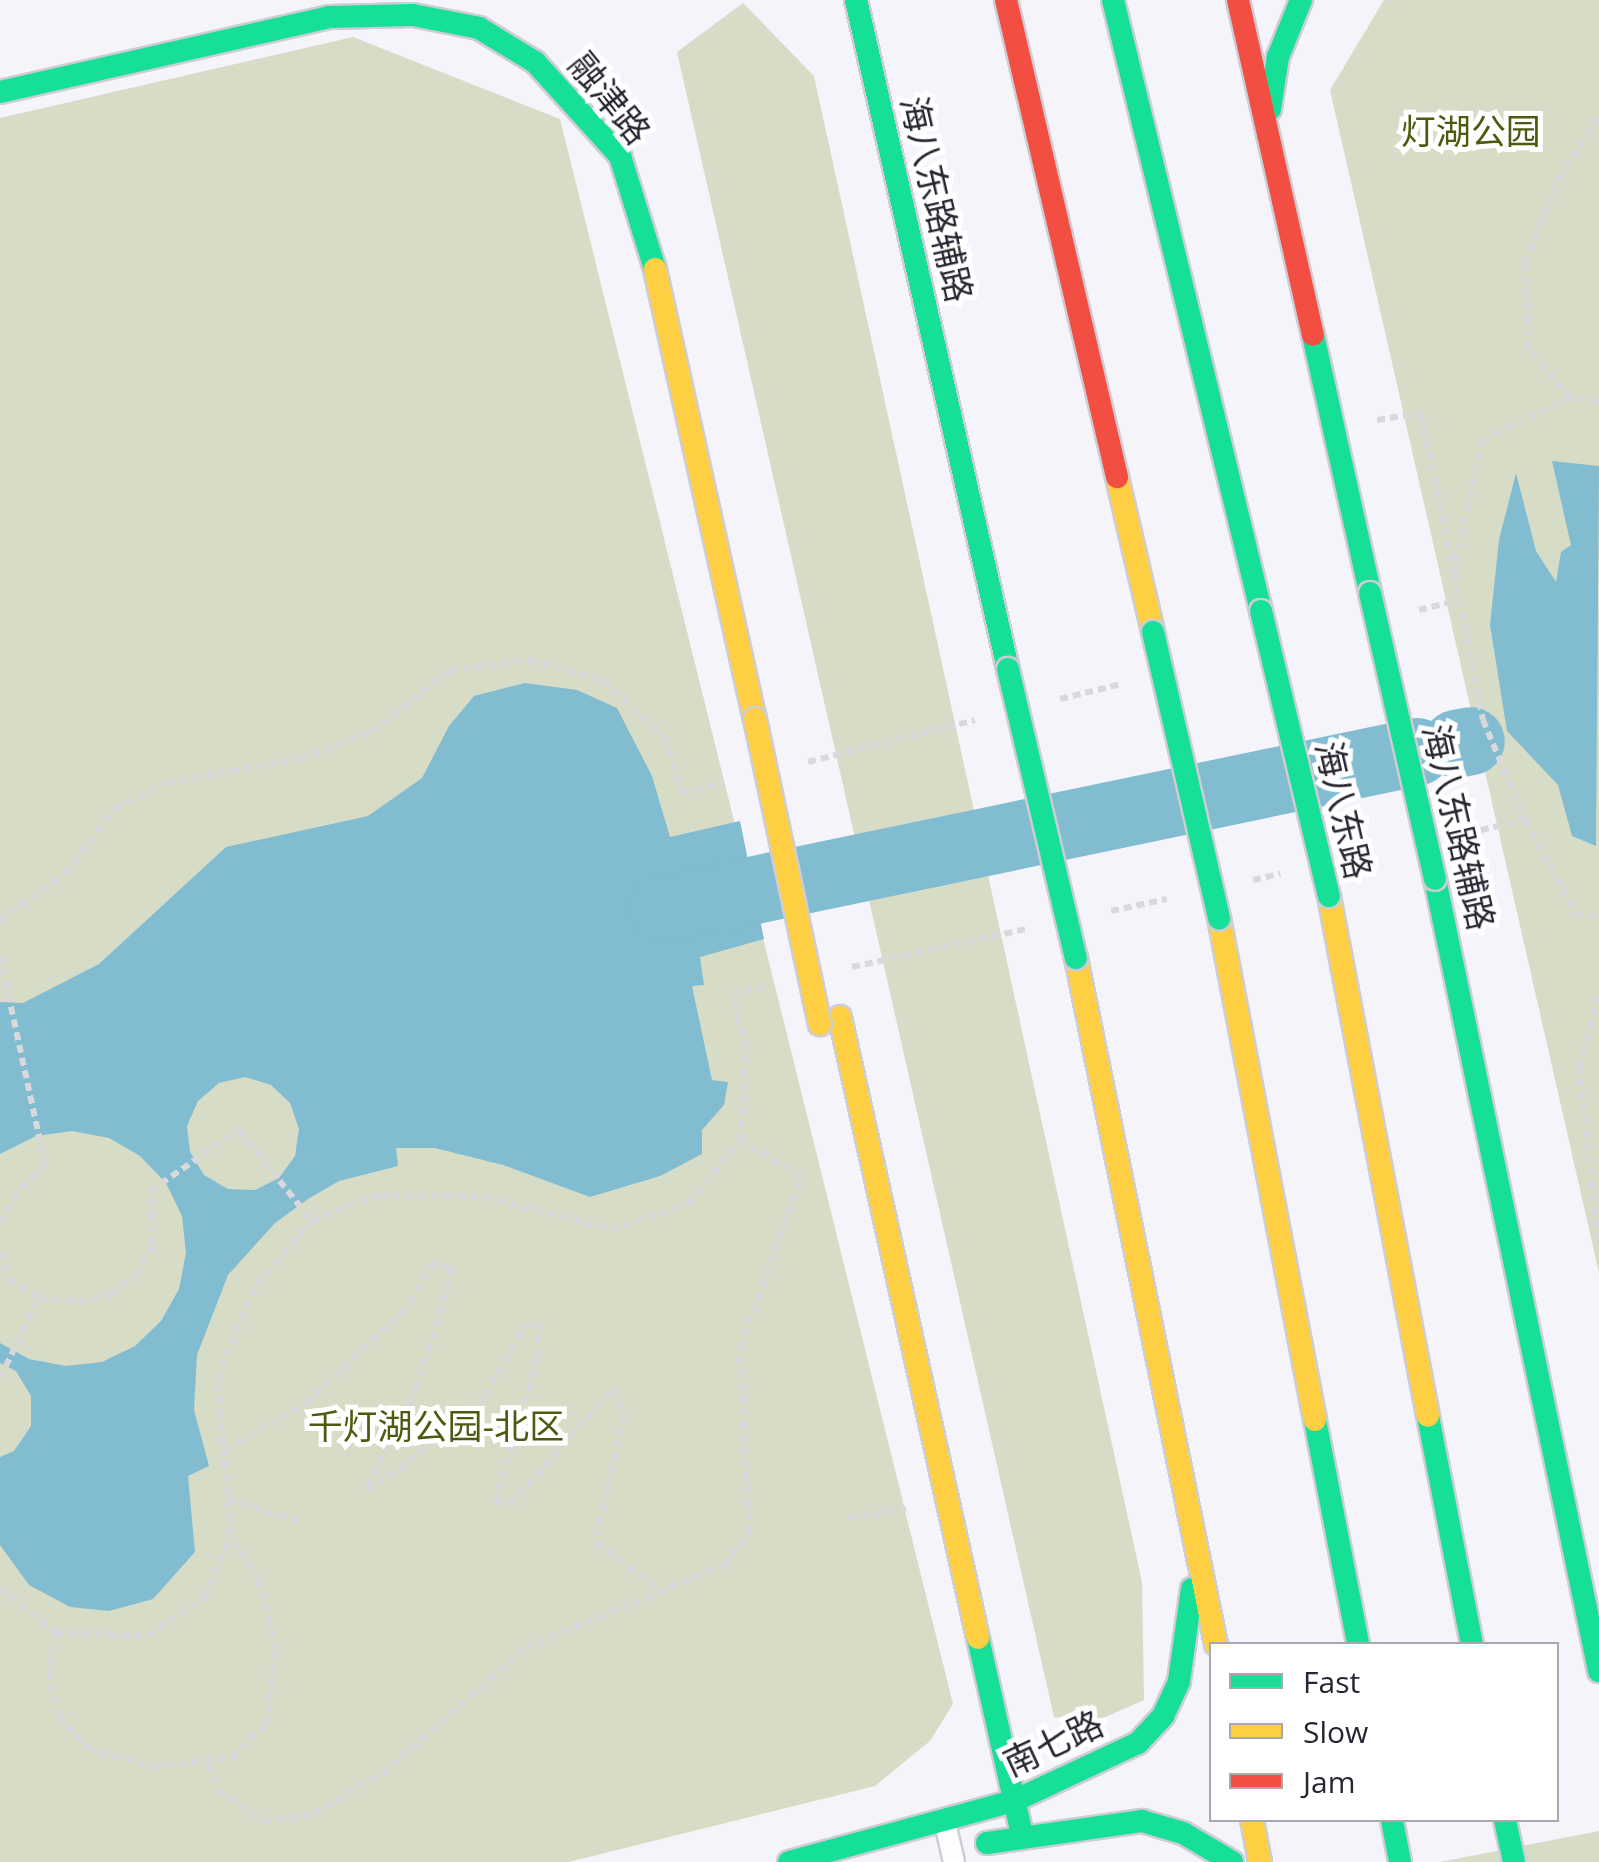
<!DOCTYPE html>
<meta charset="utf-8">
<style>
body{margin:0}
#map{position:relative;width:1599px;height:1862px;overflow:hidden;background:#f5f4fb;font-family:"Open Sans","Noto Sans SC",sans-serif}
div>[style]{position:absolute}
.green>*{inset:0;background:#d7dcc7}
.water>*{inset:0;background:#82bcd0}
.river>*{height:68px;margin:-34px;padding:0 34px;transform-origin:34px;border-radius:34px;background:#82bcd0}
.path>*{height:6px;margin-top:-3px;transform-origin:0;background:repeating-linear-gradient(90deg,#d9d9db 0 8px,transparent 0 13px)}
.roads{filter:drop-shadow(2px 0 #ceccd5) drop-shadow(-2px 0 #ceccd5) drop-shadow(0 2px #ceccd5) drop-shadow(0 -2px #ceccd5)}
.lane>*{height:20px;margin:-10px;padding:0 10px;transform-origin:10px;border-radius:10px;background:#fefdfe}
.fast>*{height:22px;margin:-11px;padding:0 11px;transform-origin:11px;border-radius:11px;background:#16e098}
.slow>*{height:22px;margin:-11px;padding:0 11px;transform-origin:11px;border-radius:11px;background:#ffcf43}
.jam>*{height:22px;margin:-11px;padding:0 11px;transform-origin:11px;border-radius:11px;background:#f24e42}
.bridges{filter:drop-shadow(2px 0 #ceccd5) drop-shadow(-2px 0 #ceccd5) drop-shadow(0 2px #ceccd5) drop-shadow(0 -2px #ceccd5)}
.fast-bridge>*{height:22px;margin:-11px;padding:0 11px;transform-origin:11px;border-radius:11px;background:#16e098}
.slow-bridge>*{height:22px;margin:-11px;padding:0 11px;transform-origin:11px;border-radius:11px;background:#ffcf43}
span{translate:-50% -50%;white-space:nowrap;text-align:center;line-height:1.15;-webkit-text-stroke:10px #fff;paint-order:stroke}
.street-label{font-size:35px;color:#282632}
.park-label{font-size:35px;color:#4f5a10}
.legend{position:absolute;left:1209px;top:1642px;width:350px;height:180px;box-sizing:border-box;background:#fff;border:2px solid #a9a8ad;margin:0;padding:12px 18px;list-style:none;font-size:30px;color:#282632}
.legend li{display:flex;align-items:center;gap:20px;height:50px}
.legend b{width:50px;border:2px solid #a9a8ad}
</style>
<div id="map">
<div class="green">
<i style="clip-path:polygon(1384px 0,1599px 0,1599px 1273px,1330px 90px)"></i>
<i style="clip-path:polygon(743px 3px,814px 76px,1142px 1582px,1144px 1700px,1092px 1723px,1054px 1717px,677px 52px)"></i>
<i style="clip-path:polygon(353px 37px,560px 119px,953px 1704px,930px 1741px,875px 1786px,569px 1862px,0 1862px,0 118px)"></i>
<i style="clip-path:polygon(1599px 1831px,1599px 1862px,1440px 1862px)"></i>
</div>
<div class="water">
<i style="clip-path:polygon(1552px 461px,1599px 466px,1596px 846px,1572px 836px,1558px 785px,1507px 731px,1490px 625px,1499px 540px,1516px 473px,1536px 551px,1556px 582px,1561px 552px,1571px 545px)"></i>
<i style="clip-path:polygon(evenodd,525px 683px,577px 690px,617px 708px,652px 776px,670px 837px,740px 821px,764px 939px,700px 957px,704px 985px,692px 986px,712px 1080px,728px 1082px,724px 1105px,702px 1130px,702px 1154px,660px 1176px,590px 1197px,503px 1165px,435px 1148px,396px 1148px,398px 1166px,339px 1181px,308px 1199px,275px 1223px,228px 1275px,197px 1355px,194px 1410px,209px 1466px,188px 1476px,195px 1552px,153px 1599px,109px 1611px,70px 1607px,29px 1585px,0 1545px,0 1457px,14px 1451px,31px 1426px,31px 1396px,16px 1371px,0 1363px,0 1343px,29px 1359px,66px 1366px,102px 1362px,135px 1346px,161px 1321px,179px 1289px,186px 1253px,182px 1216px,166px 1183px,140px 1156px,109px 1138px,72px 1131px,36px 1136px,0 1154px,0 1002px,23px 1003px,99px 964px,226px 847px,368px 816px,422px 778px,449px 726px,474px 696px,525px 683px,245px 1077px,271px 1085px,290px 1103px,299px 1129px,295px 1156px,279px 1178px,255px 1190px,228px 1189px,204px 1175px,190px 1152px,187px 1126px,198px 1101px,219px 1083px,245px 1077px)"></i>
</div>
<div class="river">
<i style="left:1456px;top:744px;width:15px;rotate:-11deg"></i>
<i style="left:664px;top:909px;width:769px;rotate:-11.78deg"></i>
</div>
<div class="path">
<i style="left:1572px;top:398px;width:67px;rotate:-132.6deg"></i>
<i style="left:1527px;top:349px;width:86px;rotate:-91.3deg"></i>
<i style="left:1525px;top:263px;width:90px;rotate:-67.7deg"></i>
<i style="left:1559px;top:180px;width:75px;rotate:-57.6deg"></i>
<i style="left:1599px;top:401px;width:27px;rotate:-174deg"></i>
<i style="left:1572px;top:398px;width:99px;rotate:155deg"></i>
<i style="left:1482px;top:440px;width:137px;rotate:101.8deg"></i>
<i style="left:1454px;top:574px;width:149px;rotate:78.8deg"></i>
<i style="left:1483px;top:720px;width:108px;rotate:67.2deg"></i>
<i style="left:1525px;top:820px;width:108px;rotate:61.8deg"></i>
<i style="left:1576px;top:915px;width:23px;rotate:2deg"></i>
<i style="left:1377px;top:420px;width:45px;rotate:-9deg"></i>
<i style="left:1421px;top:413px;width:158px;rotate:78.3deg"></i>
<i style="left:1419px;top:610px;width:41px;rotate:-14deg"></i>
<i style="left:1060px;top:699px;width:63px;rotate:-13.8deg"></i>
<i style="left:808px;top:762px;width:172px;rotate:-14.1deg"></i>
<i style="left:1468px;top:833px;width:58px;rotate:-12.8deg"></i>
<i style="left:1253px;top:880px;width:28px;rotate:-13deg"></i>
<i style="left:1111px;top:911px;width:57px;rotate:-12.1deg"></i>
<i style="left:0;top:921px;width:81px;rotate:-35.5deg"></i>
<i style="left:66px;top:874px;width:82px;rotate:-53.4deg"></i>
<i style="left:115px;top:808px;width:58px;rotate:-25.7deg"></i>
<i style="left:167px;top:783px;width:136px;rotate:-10.2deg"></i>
<i style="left:301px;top:759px;width:75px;rotate:-21.1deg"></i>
<i style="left:371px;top:732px;width:100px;rotate:-37.7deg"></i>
<i style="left:450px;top:671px;width:81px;rotate:-7.8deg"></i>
<i style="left:530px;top:660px;width:77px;rotate:15.1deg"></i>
<i style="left:604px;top:680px;width:83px;rotate:43.1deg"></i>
<i style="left:665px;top:737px;width:59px;rotate:73.1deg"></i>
<i style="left:682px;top:793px;width:42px;rotate:-13.7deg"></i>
<i style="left:0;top:956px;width:213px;rotate:77.8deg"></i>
<i style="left:45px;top:1164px;width:40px;rotate:134deg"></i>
<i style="left:17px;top:1193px;width:36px;rotate:118deg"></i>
<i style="left:852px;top:967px;width:178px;rotate:-12.3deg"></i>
<i style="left:1599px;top:996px;width:72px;rotate:106.2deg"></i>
<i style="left:1579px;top:1065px;width:182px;rotate:83.7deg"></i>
<i style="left:0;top:1252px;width:28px;rotate:72deg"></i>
<i style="left:9px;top:1279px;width:36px;rotate:32deg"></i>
<i style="left:39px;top:1298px;width:40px;rotate:5.7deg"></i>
<i style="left:79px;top:1302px;width:33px;rotate:-14deg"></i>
<i style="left:111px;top:1294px;width:31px;rotate:-36deg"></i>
<i style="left:136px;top:1276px;width:35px;rotate:-61deg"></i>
<i style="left:153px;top:1245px;width:54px;rotate:-93.2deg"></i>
<i style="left:150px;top:1191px;width:108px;rotate:-34.4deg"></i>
<i style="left:239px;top:1130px;width:117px;rotate:51.3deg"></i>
<i style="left:0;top:1378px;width:89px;rotate:-64deg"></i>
<i style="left:224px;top:1450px;width:94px;rotate:-29.3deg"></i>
<i style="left:306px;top:1404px;width:146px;rotate:-43.9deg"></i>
<i style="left:411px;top:1303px;width:44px;rotate:-62.9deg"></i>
<i style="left:431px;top:1264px;width:24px;rotate:12deg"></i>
<i style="left:454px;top:1269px;width:123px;rotate:107.5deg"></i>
<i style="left:417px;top:1386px;width:116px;rotate:116.1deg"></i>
<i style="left:366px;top:1490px;width:39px;rotate:-31deg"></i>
<i style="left:399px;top:1470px;width:113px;rotate:-40.7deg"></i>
<i style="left:485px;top:1396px;width:81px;rotate:-60.6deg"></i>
<i style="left:525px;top:1325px;width:14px;rotate:-12deg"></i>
<i style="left:539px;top:1322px;width:36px;rotate:92deg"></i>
<i style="left:538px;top:1358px;width:150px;rotate:106.6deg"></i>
<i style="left:495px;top:1502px;width:15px;rotate:11deg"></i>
<i style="left:510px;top:1505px;width:157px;rotate:-48.4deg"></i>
<i style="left:614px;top:1388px;width:28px;rotate:71deg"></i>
<i style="left:623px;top:1414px;width:132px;rotate:101.8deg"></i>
<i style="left:596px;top:1543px;width:81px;rotate:36.4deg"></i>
<i style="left:229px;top:1499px;width:78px;rotate:18deg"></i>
<i style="left:848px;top:1518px;width:59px;rotate:-8.8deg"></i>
<i style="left:0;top:1588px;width:71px;rotate:38.2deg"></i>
<i style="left:56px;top:1632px;width:91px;rotate:2.5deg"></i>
<i style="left:147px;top:1636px;width:69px;rotate:-33.2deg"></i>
<i style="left:205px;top:1598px;width:69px;rotate:-67.9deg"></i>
<i style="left:231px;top:1534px;width:155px;rotate:-95.2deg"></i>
<i style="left:217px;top:1380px;width:104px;rotate:-67.4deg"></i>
<i style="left:257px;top:1284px;width:84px;rotate:-48.9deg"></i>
<i style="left:312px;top:1221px;width:72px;rotate:-21.2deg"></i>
<i style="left:379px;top:1195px;width:106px;rotate:1.1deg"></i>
<i style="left:485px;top:1197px;width:130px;rotate:14.3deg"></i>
<i style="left:611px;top:1229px;width:82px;rotate:-17.8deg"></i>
<i style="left:689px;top:1204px;width:81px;rotate:-51deg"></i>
<i style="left:740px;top:1141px;width:93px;rotate:-86.3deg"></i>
<i style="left:746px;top:1048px;width:56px;rotate:-104.5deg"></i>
<i style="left:732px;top:994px;width:36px;rotate:-13deg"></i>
<i style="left:56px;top:1632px;width:40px;rotate:100deg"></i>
<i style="left:49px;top:1671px;width:46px;rotate:77.5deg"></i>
<i style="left:59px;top:1716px;width:43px;rotate:47.8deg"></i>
<i style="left:88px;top:1748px;width:68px;rotate:16.3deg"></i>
<i style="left:153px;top:1767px;width:79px;rotate:-6.6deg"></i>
<i style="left:231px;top:1758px;width:48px;rotate:-43.3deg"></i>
<i style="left:266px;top:1725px;width:76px;rotate:-82.4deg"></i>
<i style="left:276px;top:1650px;width:71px;rotate:-103.8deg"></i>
<i style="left:259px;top:1581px;width:52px;rotate:-121deg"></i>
<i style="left:208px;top:1764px;width:28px;rotate:67deg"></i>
<i style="left:219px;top:1790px;width:55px;rotate:35.4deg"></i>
<i style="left:264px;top:1822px;width:51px;rotate:-9.1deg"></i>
<i style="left:314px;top:1814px;width:79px;rotate:-30.5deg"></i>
<i style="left:382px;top:1774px;width:191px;rotate:-41.2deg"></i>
<i style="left:526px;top:1648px;width:215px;rotate:-22.7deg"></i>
<i style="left:724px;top:1565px;width:41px;rotate:-52deg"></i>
<i style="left:749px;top:1533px;width:185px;rotate:-92.8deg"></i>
<i style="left:740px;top:1348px;width:183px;rotate:-70.2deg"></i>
<i style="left:802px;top:1176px;width:71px;rotate:-150.6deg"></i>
</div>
<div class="roads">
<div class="lane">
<i style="left:945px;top:1823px;width:40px;rotate:77deg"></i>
</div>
<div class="fast">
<i style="left:856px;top:0;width:686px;rotate:77.2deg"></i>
<i style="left:1113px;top:0;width:629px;rotate:76.38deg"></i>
<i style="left:0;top:92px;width:337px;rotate:-12.8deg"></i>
<i style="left:329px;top:17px;width:84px;rotate:-1.4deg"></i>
<i style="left:413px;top:15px;width:67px;rotate:11.1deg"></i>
<i style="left:479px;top:28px;width:66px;rotate:31.3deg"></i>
<i style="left:535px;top:62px;width:127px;rotate:47.9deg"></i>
<i style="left:620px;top:156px;width:118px;rotate:72.8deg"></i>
<i style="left:1270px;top:109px;width:53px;rotate:-81.3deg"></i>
<i style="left:1278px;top:57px;width:61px;rotate:-68deg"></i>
<i style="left:1313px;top:335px;width:264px;rotate:77.5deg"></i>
<i style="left:1435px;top:879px;width:809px;rotate:78.3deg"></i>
<i style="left:1428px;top:1416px;width:232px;rotate:79.1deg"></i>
<i style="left:1315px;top:1420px;width:228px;rotate:79.1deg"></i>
<i style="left:978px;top:1638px;width:202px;rotate:77.4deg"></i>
<i style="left:1392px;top:1820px;width:43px;rotate:79.2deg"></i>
<i style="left:1505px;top:1820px;width:43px;rotate:77.9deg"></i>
<i style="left:987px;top:1843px;width:157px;rotate:-8.1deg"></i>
<i style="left:1142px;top:1821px;width:43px;rotate:16.3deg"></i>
<i style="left:1183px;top:1833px;width:57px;rotate:30.6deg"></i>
<i style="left:789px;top:1862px;width:233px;rotate:-15.2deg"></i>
<i style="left:1014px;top:1801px;width:137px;rotate:-25.1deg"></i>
<i style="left:1138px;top:1743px;width:37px;rotate:-47deg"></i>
<i style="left:1163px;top:1716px;width:38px;rotate:-65deg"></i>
<i style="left:1179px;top:1681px;width:93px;rotate:-82deg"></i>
</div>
<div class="slow">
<i style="left:655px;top:269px;width:461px;rotate:77.5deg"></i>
<i style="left:1117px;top:477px;width:159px;rotate:76.9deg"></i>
<i style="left:1329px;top:896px;width:529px;rotate:79.22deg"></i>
<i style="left:1219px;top:918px;width:511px;rotate:79.17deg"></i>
<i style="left:1076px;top:958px;width:700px;rotate:78.47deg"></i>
<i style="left:840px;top:1017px;width:636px;rotate:77.47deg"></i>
<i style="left:1252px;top:1820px;width:43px;rotate:79.2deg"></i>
</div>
<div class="jam">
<i style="left:1006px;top:0;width:490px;rotate:76.9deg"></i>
<i style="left:1238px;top:0;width:343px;rotate:77.4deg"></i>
</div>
</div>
<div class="bridges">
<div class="fast-bridge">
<i style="left:1370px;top:593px;width:293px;rotate:77.2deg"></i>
<i style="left:1261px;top:611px;width:293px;rotate:76.6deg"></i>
<i style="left:1153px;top:632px;width:294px;rotate:77deg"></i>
<i style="left:1008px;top:669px;width:297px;rotate:76.8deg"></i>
</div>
<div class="slow-bridge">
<i style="left:755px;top:719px;width:312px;rotate:78deg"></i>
</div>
</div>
<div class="street-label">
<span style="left:610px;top:98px;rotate:51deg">融津路</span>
<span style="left:937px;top:199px;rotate:77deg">海八东路辅路</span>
<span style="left:1344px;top:810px;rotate:77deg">海八东路</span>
<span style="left:1459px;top:827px;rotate:77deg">海八东路辅路</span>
<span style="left:1053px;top:1743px;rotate:-25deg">南七路</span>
</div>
<div class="park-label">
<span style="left:1471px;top:131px">灯湖公园</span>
<span style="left:436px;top:1426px">千灯湖公园-北区</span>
</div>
<ul class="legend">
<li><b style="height:12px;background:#16e098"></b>Fast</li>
<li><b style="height:12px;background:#ffcf43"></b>Slow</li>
<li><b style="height:12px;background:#f24e42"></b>Jam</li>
</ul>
</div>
